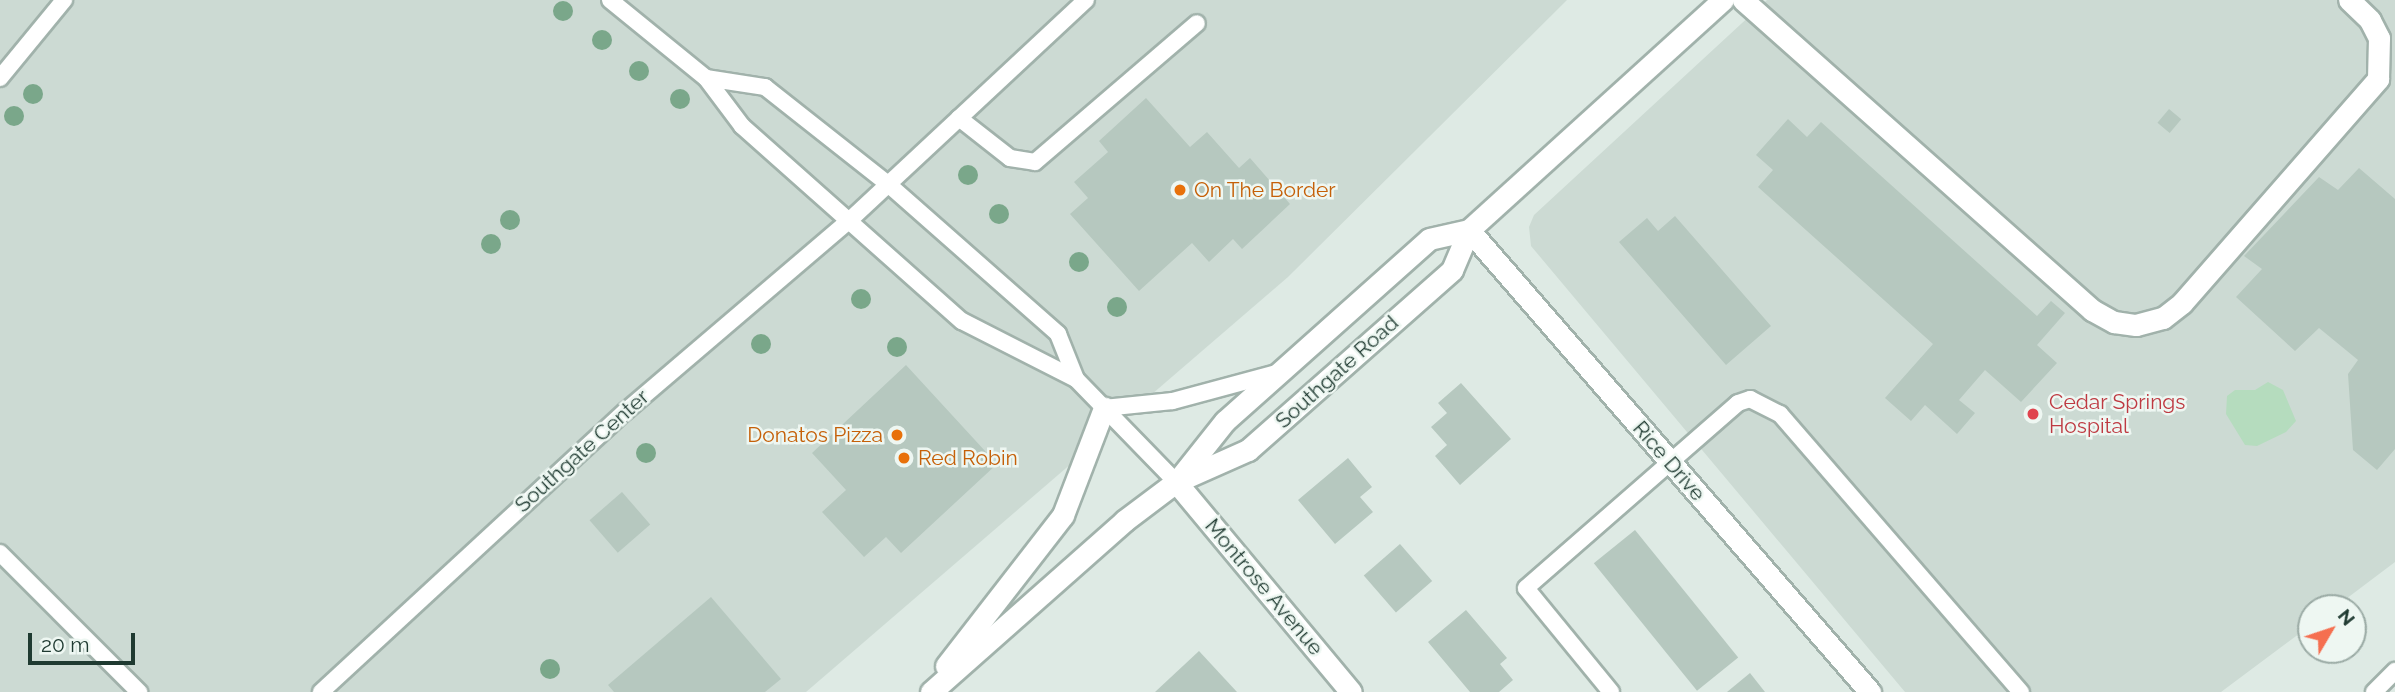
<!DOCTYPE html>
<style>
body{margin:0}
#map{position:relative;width:2395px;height:692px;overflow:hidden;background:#deeae4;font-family:Raleway,sans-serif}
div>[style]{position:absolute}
.built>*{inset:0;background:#ccdad3}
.green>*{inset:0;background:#b5dcbe}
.building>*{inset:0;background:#b6c8bf;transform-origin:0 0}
.roads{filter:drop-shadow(2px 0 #a1b2ab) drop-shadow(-2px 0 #a1b2ab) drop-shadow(0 2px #a1b2ab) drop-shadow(0 -2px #a1b2ab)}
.service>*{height:16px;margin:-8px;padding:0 8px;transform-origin:8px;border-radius:8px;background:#fff}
.minor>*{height:21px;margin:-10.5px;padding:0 10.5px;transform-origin:10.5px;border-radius:10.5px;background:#fff}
.tertiary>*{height:21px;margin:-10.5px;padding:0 10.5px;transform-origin:10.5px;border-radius:10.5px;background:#fff}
.trees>*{width:20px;height:20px;margin:-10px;border-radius:50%;background:#7aa78a}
.dots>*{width:19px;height:19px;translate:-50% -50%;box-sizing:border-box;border:4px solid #eef7f2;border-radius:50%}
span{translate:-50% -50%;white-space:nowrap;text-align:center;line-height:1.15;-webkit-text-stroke:5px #eef7f2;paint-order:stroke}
.food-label{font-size:21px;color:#c56008}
.left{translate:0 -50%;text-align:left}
.right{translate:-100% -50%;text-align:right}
.street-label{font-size:21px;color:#1f3a31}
.health-label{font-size:21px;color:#be3a42}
.north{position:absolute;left:2297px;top:594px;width:70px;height:70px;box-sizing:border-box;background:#eef7f2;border:2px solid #9baba5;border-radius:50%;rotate:51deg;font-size:19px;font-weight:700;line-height:28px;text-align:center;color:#1f3a31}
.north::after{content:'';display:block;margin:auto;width:24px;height:32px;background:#f56f50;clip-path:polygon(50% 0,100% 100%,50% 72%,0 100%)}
.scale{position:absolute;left:28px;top:633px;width:107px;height:32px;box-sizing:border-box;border:4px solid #1f3a31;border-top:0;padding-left:9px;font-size:21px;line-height:24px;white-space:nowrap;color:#1f3a31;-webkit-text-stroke:5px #eef7f2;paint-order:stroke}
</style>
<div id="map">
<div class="built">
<i style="clip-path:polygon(0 0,1567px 0,1288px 277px,806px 692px,0 692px)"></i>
<i style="clip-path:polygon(1767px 0,2395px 0,2395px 562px,2334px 608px,2311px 608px,2311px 625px,2221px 692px,1905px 692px,1531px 246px,1529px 227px,1534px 215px)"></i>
</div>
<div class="green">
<i style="clip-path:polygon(2268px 382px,2283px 390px,2296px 421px,2286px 432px,2257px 446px,2245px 445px,2226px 414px,2227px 396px,2235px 390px,2255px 390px)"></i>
</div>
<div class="building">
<i style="clip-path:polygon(1146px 98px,1190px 147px,1207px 132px,1239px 168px,1250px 158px,1290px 204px,1242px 249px,1233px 239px,1209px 262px,1192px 243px,1139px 291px,1070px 214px,1088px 198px,1074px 182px,1108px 152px,1099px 141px)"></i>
<i style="left:2169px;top:109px;width:16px;height:18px;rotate:40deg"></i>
<i style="clip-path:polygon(1788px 119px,1807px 137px,1821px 122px,2037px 316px,2051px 301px,2065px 313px,2037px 345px,2057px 363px,2021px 402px,1985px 370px,1959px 400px,1975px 413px,1957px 434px,1925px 405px,1911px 421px,1885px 398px,1933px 344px,1758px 187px,1773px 170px,1756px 155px)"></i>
<i style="clip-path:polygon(2359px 168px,2395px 199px,2395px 449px,2377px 470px,2353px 450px,2348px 374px,2358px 360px,2319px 328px,2295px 351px,2236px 297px,2262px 269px,2244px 256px,2319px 177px,2338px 190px)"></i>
<i style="clip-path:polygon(1675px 216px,1771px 326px,1726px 365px,1619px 242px,1647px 218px,1658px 231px)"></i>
<i style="clip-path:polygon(906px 365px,997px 464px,901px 553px,886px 537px,864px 557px,822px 512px,846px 490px,812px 453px)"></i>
<i style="clip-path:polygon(1461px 383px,1511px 439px,1460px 485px,1435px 456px,1447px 445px,1431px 427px,1447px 413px,1438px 403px)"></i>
<i style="clip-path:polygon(1348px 458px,1372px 487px,1360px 497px,1373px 512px,1335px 544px,1298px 500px)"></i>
<i style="left:622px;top:492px;width:43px;height:43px;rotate:49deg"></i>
<i style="left:1635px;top:530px;width:164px;height:53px;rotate:51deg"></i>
<i style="left:1400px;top:544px;width:49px;height:48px;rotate:49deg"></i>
<i style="clip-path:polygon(711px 597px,781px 679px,765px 692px,614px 692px,608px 685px)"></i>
<i style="clip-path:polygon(1466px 610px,1507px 658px,1500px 664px,1513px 680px,1499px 692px,1470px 692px,1428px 642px)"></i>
<i style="clip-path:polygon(1199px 651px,1237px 692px,1155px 692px)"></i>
<i style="clip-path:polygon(1750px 673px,1765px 692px,1727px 692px)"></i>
</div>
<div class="roads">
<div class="service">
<i style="left:610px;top:0;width:124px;rotate:39.1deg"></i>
<i style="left:706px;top:78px;width:60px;rotate:53.1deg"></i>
<i style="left:742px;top:126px;width:294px;rotate:41.6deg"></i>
<i style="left:962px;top:321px;width:128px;rotate:27deg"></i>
<i style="left:1076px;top:379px;width:144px;rotate:45.8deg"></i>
<i style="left:0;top:78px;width:101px;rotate:-50.6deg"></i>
<i style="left:706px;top:78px;width:60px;rotate:8.7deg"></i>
<i style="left:765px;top:87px;width:157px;rotate:38.3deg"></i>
<i style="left:888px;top:184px;width:227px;rotate:41.4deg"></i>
<i style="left:1058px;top:334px;width:48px;rotate:68.2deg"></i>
<i style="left:959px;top:118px;width:65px;rotate:38.1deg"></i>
<i style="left:1010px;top:158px;width:25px;rotate:9deg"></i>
<i style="left:1035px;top:162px;width:213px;rotate:-40.6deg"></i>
<i style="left:1104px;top:408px;width:69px;rotate:-5.8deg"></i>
<i style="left:1173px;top:401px;width:108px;rotate:-15.1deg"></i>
<i style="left:0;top:553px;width:197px;rotate:45deg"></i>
<i style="left:321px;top:692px;width:415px;rotate:-42.7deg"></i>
<i style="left:626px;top:411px;width:296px;rotate:-40.5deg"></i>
<i style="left:851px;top:219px;width:321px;rotate:-43deg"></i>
<i style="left:1611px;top:692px;width:134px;rotate:-129.3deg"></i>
<i style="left:1526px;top:588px;width:281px;rotate:-41.1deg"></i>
<i style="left:1738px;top:403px;width:13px;rotate:-18deg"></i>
<i style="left:1750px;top:399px;width:34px;rotate:27deg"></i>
<i style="left:1780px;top:414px;width:368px;rotate:49.1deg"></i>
<i style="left:2374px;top:692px;width:30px;rotate:-45deg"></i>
</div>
<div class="minor">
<i style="left:1743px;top:0;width:467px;rotate:41.6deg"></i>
<i style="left:2092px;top:310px;width:25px;rotate:29deg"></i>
<i style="left:2114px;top:322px;width:22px;rotate:8deg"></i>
<i style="left:2136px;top:325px;width:28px;rotate:-15deg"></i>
<i style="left:2163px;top:318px;width:24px;rotate:-38deg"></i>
<i style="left:2182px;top:303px;width:298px;rotate:-48.8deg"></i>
<i style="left:2378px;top:79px;width:41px;rotate:-88.6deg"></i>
<i style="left:2379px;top:38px;width:20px;rotate:-117deg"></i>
<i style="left:2370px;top:20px;width:29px;rotate:-136deg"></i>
<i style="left:1469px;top:230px;width:612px;rotate:49.04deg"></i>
<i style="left:1176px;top:482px;width:273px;rotate:50.2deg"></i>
</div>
<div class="tertiary">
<i style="left:1178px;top:480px;width:75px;rotate:-51.5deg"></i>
<i style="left:1225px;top:421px;width:273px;rotate:-41.7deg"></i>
<i style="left:1429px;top:239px;width:41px;rotate:-12.7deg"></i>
<i style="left:946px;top:666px;width:191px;rotate:-52.2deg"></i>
<i style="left:1063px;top:515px;width:115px;rotate:-69deg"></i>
<i style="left:931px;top:692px;width:258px;rotate:-41.5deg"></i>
<i style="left:1124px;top:521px;width:65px;rotate:-36.9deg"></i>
<i style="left:1176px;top:482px;width:79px;rotate:-24deg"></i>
<i style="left:1248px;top:450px;width:272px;rotate:-41.4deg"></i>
<i style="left:1452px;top:270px;width:43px;rotate:-67deg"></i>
<i style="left:1469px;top:230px;width:343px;rotate:-42.2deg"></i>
</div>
</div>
<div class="trees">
<i style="left:563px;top:11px"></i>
<i style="left:602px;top:40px"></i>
<i style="left:639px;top:71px"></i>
<i style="left:33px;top:94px"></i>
<i style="left:680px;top:99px"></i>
<i style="left:14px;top:116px"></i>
<i style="left:968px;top:175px"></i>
<i style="left:999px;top:214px"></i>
<i style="left:510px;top:220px"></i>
<i style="left:491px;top:244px"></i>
<i style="left:1079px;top:262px"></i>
<i style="left:861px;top:299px"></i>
<i style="left:1117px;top:307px"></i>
<i style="left:761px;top:344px"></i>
<i style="left:897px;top:347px"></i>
<i style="left:646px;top:453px"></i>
<i style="left:550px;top:669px"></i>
</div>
<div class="dots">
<i style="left:1180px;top:190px;background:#e8710a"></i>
<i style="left:2033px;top:414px;background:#e0444e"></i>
<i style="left:897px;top:435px;background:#e8710a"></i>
<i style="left:904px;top:458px;background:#e8710a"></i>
</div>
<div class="food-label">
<span class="left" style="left:1194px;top:190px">On The Border</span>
<span class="right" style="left:883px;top:435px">Donatos Pizza</span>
<span class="left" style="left:918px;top:458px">Red Robin</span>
</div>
<div class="street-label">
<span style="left:1337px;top:372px;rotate:-42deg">Southgate Road</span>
<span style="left:582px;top:451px;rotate:-42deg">Southgate Center</span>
<span style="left:1669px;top:461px;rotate:49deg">Rice Drive</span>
<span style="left:1264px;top:587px;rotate:50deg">Montrose Avenue</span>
</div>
<div class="health-label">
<span class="left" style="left:2049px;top:414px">Cedar Springs<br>Hospital</span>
</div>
<div class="north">N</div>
<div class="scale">20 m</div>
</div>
